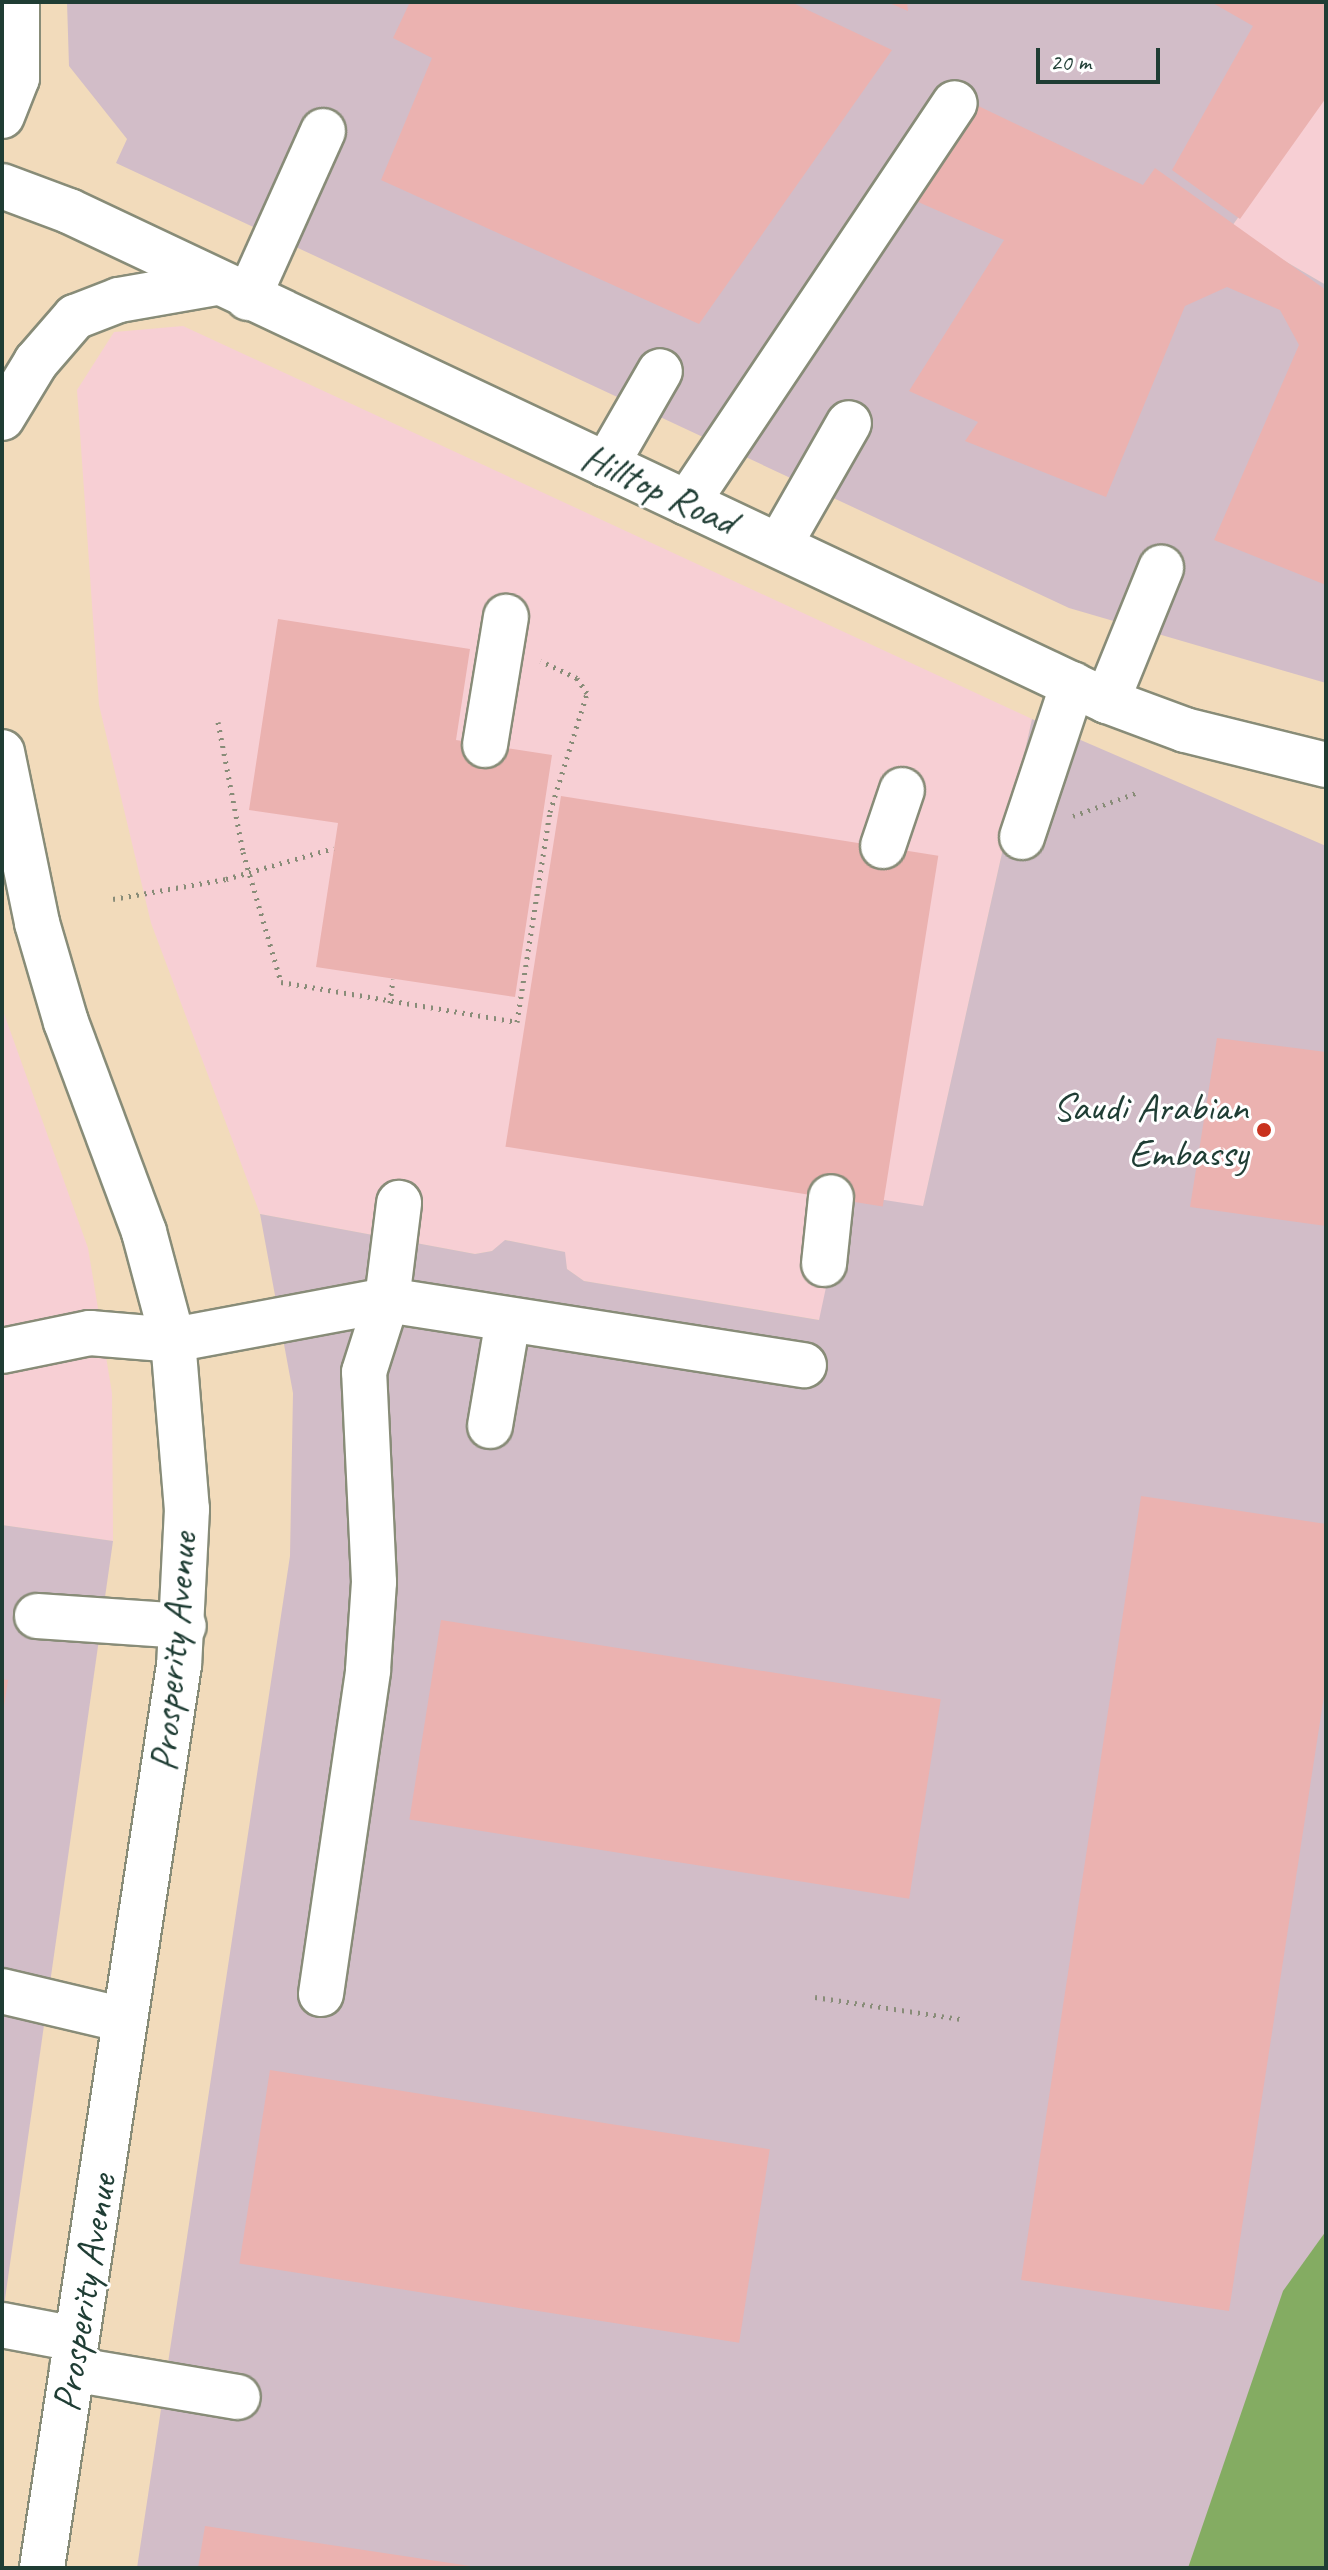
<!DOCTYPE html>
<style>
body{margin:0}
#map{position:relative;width:1328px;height:2570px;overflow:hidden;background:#f2dbbb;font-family:Caveat,sans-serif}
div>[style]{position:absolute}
.built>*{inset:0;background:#f7cfd4}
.industrial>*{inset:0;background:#d2bdc8}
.forest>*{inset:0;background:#84ac62}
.building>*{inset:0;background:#ebb2b0;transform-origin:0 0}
.path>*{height:5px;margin-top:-2.5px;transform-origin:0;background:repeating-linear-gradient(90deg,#888c78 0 2px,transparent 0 8px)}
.roads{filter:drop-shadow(2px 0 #888c78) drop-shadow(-2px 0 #888c78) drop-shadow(0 2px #888c78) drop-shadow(0 -2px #888c78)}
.minor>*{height:44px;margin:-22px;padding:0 22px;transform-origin:22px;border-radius:22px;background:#fff}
.major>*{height:44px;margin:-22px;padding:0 22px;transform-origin:22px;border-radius:22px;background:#fff}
.dots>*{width:22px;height:22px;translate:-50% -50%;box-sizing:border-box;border:4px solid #fff;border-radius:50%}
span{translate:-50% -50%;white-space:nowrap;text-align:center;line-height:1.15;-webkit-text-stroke:6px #fff;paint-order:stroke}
.street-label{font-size:40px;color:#1f3d34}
.poi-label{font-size:40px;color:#1f3d34}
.right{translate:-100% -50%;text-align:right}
.frame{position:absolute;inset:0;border:4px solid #1f3d34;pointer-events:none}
.scale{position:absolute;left:1036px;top:48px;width:124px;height:36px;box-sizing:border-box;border:4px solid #1f3d34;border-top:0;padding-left:10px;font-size:24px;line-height:28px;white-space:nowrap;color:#1f3d34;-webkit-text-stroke:6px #fff;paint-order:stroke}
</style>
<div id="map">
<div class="built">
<i style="clip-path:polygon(1326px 93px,1326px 285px,1230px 229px)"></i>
<i style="clip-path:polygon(183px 326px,1032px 719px,923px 1207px,846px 1194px,820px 1320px,584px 1281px,567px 1269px,564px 1252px,506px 1240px,492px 1251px,475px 1254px,260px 1214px,151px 923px,99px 705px,77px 390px,114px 332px)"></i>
<i style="clip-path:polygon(2px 1008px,88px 1248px,112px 1393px,113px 1541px,2px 1525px)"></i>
</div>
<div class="industrial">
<i style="clip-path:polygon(67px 2px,1326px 2px,1326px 93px,1230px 229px,1326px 285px,1326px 683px,1069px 608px,116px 163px,127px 139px,69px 66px)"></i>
<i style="clip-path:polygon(1032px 719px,1326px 846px,1326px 2364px,1242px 2568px,137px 2568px,290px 1556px,293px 1393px,260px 1214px,475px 1254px,492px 1251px,505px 1240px,565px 1252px,567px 1269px,584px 1281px,819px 1320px,846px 1194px,923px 1206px)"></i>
<i style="clip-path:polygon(2px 1525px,113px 1541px,2px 2320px)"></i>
</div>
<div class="forest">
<i style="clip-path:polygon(1326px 2231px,1326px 2568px,1188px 2568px,1283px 2291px)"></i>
</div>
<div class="building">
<i style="clip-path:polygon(410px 2px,791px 2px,892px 50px,699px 324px,381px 180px,432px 58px,393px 38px)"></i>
<i style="clip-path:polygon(887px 2px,907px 2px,908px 11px)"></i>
<i style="clip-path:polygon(1211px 2px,1326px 2px,1326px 98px,1240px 219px,1172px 170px,1253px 26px)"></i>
<i style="clip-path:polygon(968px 101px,1143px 185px,1155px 168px,1326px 290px,1326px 585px,1214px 540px,1299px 345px,1280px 310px,1227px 287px,1185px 306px,1106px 497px,965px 441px,978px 422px,909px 391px,1004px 240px,907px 197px)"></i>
<i style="clip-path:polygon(278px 619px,470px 649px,456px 740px,552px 755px,515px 997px,316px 967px,338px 823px,249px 810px)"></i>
<i style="left:561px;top:796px;width:382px;height:355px;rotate:9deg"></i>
<i style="clip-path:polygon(1217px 1038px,1326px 1052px,1326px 1226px,1190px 1207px)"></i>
<i style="clip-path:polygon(1141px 1496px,1326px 1524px,1326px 1683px,1229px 2311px,1021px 2280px)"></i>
<i style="left:441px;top:1620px;width:506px;height:202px;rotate:9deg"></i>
<i style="clip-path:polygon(2px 1679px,8px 1680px,4px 1707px,2px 1706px)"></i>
<i style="left:270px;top:2070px;width:506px;height:196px;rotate:9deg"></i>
<i style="clip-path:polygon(205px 2526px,470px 2566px,470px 2568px,198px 2568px)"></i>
</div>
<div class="path">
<i style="left:218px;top:722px;width:132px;rotate:79.1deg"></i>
<i style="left:243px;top:852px;width:135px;rotate:73.7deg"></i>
<i style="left:281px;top:982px;width:239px;rotate:9.6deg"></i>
<i style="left:517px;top:1022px;width:213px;rotate:-81.1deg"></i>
<i style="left:550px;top:812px;width:125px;rotate:-72.7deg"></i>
<i style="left:587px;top:693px;width:18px;rotate:-124deg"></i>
<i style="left:577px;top:678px;width:40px;rotate:-155deg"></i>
<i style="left:1073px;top:816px;width:67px;rotate:-20.1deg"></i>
<i style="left:113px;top:899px;width:115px;rotate:-10deg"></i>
<i style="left:226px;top:879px;width:112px;rotate:-16deg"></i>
<i style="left:390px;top:1003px;width:24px;rotate:-83deg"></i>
<i style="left:815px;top:1997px;width:148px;rotate:8.6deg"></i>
</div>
<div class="roads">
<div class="minor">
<i style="left:2px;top:186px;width:72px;rotate:20.5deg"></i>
<i style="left:69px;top:211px;width:1148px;rotate:25.27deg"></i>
<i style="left:1107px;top:701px;width:83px;rotate:20.4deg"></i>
<i style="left:1185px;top:730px;width:145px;rotate:13.9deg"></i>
<i style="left:248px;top:298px;width:183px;rotate:-65.8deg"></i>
<i style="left:606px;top:465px;width:108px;rotate:-60.1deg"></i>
<i style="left:687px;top:503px;width:481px;rotate:-56.2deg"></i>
<i style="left:780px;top:544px;width:139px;rotate:-60.3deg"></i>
<i style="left:1107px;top:701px;width:144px;rotate:-67.9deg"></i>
<i style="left:485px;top:745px;width:130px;rotate:-80.7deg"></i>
<i style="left:1022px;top:837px;width:161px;rotate:-71.6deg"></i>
<i style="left:883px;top:846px;width:59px;rotate:-71.3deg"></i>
<i style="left:824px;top:1264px;width:67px;rotate:-84deg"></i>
<i style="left:2px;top:1351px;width:90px;rotate:-11.6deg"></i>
<i style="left:90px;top:1333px;width:83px;rotate:4.8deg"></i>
<i style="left:173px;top:1340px;width:218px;rotate:-10.6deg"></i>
<i style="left:387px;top:1300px;width:422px;rotate:8.9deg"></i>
<i style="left:490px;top:1426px;width:108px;rotate:-80.4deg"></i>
<i style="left:37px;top:1616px;width:147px;rotate:3.9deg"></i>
<i style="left:2px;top:1991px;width:126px;rotate:13.3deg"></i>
<i style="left:321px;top:1994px;width:327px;rotate:-81.7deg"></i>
<i style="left:368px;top:1670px;width:88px;rotate:-86.1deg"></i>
<i style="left:374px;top:1582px;width:210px;rotate:-92.7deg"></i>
<i style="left:364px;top:1372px;width:76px;rotate:-72.3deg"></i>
<i style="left:387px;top:1300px;width:98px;rotate:-82.9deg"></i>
<i style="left:2px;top:2325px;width:75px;rotate:10.7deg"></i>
<i style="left:72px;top:2369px;width:168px;rotate:9.6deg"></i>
</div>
<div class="major">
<i style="left:2px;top:116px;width:41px;rotate:-68.5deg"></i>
<i style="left:17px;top:78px;width:76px;rotate:-90deg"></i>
<i style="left:2px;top:418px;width:66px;rotate:-58.7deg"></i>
<i style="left:36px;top:362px;width:60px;rotate:-49.1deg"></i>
<i style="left:75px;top:317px;width:47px;rotate:-21.1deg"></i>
<i style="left:119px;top:300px;width:98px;rotate:-9.9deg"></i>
<i style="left:2px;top:752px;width:175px;rotate:78.4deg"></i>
<i style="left:37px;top:923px;width:103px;rotate:73.7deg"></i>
<i style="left:66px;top:1022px;width:224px;rotate:69.6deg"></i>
<i style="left:144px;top:1232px;width:112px;rotate:75deg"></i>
<i style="left:173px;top:1340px;width:170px;rotate:85.3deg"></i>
<i style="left:187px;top:1509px;width:156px;rotate:92.9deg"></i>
<i style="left:179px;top:1665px;width:913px;rotate:98.63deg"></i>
</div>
</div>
<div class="dots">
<i style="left:1264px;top:1130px;background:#c8321e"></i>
</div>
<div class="street-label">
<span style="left:659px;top:489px;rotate:25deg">Hilltop Road</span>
<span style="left:173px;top:1652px;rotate:-85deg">Prosperity Avenue</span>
<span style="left:84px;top:2293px;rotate:-81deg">Prosperity Avenue</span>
</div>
<div class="poi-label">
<span class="right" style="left:1248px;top:1130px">Saudi Arabian<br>Embassy</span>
</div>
<div class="frame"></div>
<div class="scale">20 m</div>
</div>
